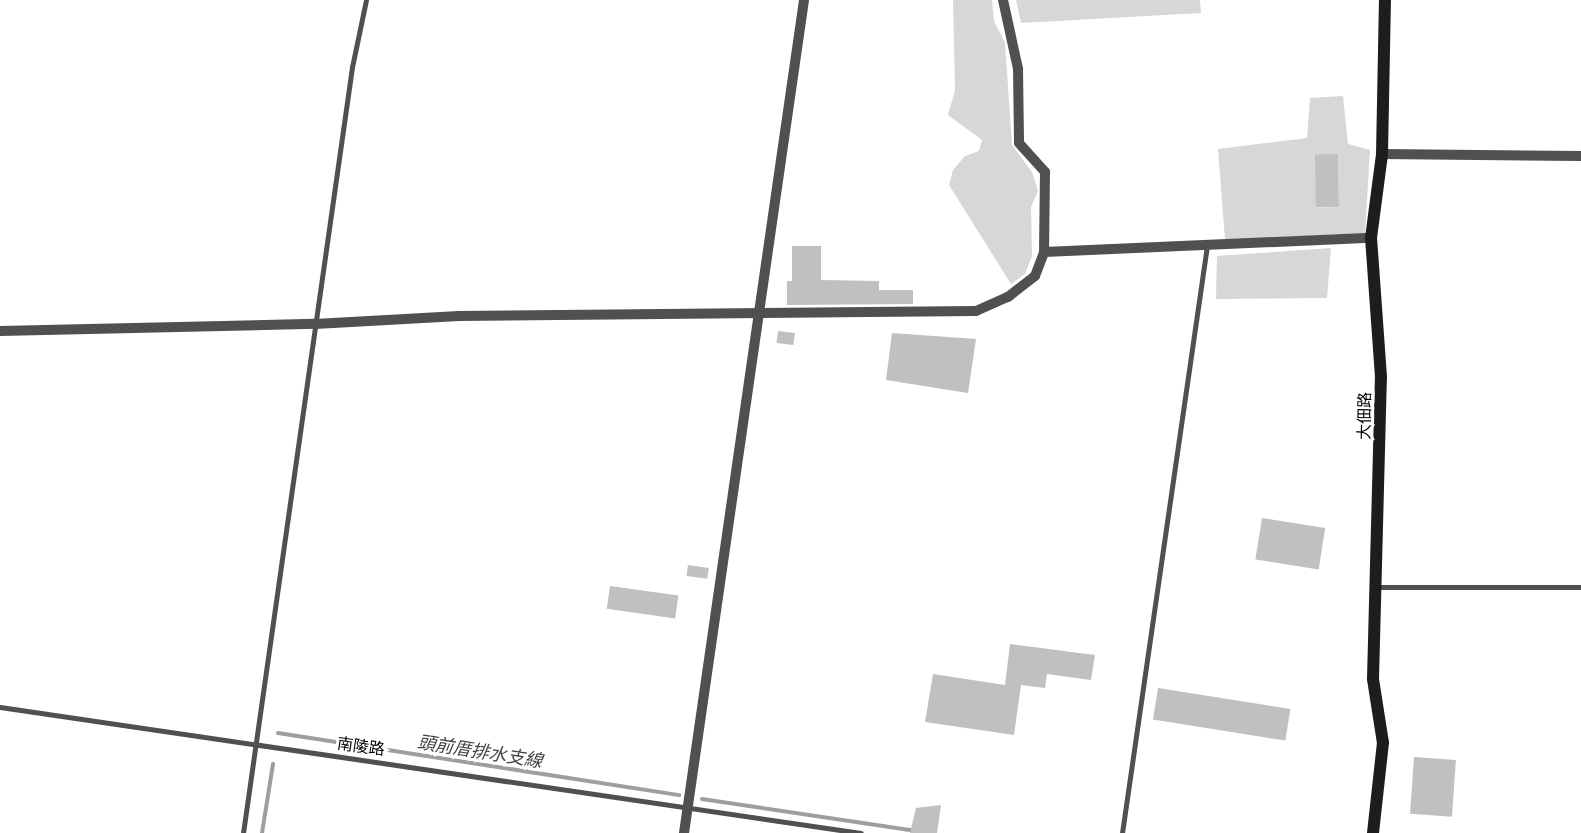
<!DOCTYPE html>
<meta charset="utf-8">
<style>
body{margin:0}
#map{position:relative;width:1581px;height:833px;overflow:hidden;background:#fff;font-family:"Golos Text","Noto Sans TC",sans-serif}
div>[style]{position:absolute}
.green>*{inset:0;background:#d7d7d7}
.stream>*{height:4px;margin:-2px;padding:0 2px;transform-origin:2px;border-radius:2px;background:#9e9e9e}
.building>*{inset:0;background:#c0c0c0;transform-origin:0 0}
.lane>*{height:5px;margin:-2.5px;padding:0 2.5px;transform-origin:2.5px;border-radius:2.5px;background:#505050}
.street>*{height:10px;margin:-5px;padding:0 5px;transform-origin:5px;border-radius:5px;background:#505050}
.secondary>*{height:12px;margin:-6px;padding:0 6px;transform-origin:6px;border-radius:6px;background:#1d1d1d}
span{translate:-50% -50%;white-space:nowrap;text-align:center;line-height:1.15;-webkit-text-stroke:6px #fff;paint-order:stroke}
.street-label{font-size:16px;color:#000}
.water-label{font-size:18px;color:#3f3f3f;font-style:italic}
</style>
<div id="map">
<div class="green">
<i style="clip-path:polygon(953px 0,992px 0,994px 21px,1005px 43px,1012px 145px,1032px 172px,1038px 191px,1031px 207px,1032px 256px,1025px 274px,1011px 284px,949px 185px,953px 170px,965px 156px,979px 151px,982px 140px,948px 115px,955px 90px)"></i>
<i style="clip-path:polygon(1016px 0,1200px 0,1201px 13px,1021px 23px)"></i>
<i style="clip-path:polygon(evenodd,1343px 96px,1348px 144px,1370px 150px,1365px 233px,1225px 240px,1218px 149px,1307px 138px,1310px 98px,1343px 96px,1338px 154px,1339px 207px,1316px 208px,1338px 154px)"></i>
<i style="clip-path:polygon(1331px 248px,1327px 298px,1216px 299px,1217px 256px)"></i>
</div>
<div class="stream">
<i style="left:278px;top:733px;width:406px;rotate:8.8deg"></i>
<i style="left:702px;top:799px;width:215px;rotate:8.5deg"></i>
<i style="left:262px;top:833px;width:70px;rotate:-80.9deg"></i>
</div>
<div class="building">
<i style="left:1338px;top:154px;width:53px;height:23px;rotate:89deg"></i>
<i style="clip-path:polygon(792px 246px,821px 246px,821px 280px,879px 281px,879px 290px,913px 290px,913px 304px,787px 305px,787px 281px,792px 281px)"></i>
<i style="left:778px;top:331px;width:17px;height:12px;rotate:7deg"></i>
<i style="clip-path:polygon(892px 333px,976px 339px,968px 393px,886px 380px)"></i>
<i style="left:1262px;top:518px;width:64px;height:42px;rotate:9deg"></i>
<i style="left:688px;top:565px;width:21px;height:11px;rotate:8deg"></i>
<i style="left:610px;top:586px;width:69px;height:23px;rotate:8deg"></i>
<i style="clip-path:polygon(1010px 644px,1095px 655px,1091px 680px,1047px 674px,1045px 688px,1021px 685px,1014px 735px,925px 722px,933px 674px,1005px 685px)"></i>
<i style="left:1158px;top:688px;width:134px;height:32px;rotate:9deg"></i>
<i style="left:1414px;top:757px;width:42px;height:57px;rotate:4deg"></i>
<i style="clip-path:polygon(941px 805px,937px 833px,910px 833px,916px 808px)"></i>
</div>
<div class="lane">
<i style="left:1376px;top:587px;width:205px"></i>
<i style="left:0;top:707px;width:870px;rotate:8.33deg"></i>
<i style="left:243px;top:833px;width:774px;rotate:-81.9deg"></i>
<i style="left:352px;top:67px;width:68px;rotate:-78.2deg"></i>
<i style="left:1122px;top:833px;width:594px;rotate:-81.77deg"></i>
</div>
<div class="street">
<i style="left:1003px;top:0;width:71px;rotate:77.7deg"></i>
<i style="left:1018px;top:69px;width:74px;rotate:89.2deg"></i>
<i style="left:1019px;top:143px;width:39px;rotate:48deg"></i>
<i style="left:1045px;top:172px;width:80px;rotate:90.7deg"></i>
<i style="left:1382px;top:154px;width:199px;rotate:0.6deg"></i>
<i style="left:0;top:331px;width:315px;rotate:-1.3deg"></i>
<i style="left:315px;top:324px;width:144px;rotate:-3.2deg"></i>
<i style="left:459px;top:316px;width:517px;rotate:-0.55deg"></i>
<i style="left:976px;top:311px;width:35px;rotate:-24deg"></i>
<i style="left:1008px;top:297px;width:34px;rotate:-38deg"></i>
<i style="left:1035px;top:276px;width:26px;rotate:-69deg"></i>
<i style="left:1044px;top:252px;width:327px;rotate:-2.5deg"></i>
<i style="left:684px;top:833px;width:842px;rotate:-81.8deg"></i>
</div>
<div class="secondary">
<i style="left:1373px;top:833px;width:91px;rotate:-83.7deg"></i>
<i style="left:1383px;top:743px;width:65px;rotate:-98.9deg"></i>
<i style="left:1373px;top:679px;width:302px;rotate:-88.5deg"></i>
<i style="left:1381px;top:377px;width:139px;rotate:-94.1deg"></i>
<i style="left:1371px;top:238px;width:85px;rotate:-82.5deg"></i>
<i style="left:1382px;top:154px;width:154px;rotate:-88.9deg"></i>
</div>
<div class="street-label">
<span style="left:1364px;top:416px;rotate:-89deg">大佃路</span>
<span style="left:361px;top:746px;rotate:8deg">南陵路</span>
</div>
<div class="water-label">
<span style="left:480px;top:751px;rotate:9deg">頭前厝排水支線</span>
</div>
</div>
